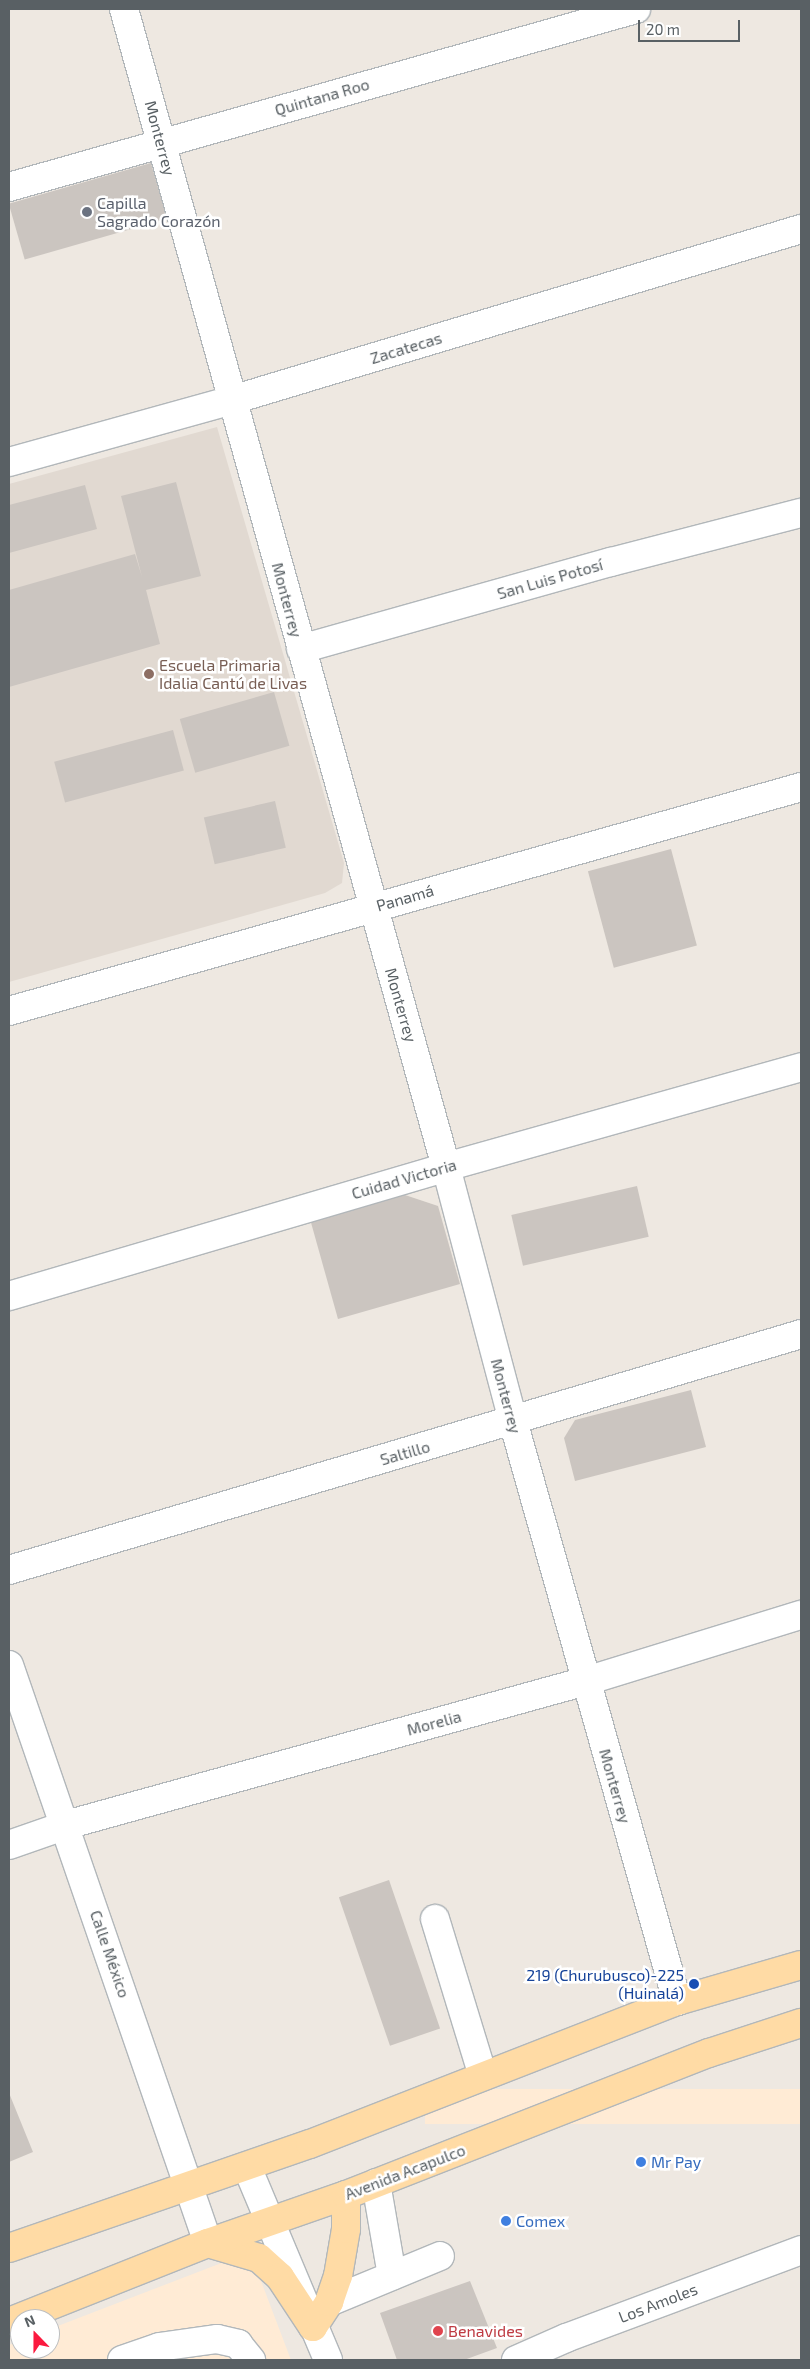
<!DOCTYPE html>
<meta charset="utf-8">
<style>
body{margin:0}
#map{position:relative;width:810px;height:2369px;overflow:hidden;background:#eee8e1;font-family:"Exo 2",sans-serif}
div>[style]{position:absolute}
.commercial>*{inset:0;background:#ffebd5;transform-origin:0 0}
.education>*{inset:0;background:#e1d9d1}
.building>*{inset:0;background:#cbc5c0;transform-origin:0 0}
.roads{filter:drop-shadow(1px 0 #b2b7ba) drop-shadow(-1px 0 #b2b7ba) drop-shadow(0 1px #b2b7ba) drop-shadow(0 -1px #b2b7ba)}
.minor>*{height:28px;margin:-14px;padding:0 14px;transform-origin:14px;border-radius:14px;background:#fff}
.major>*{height:28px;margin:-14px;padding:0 14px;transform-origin:14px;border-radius:14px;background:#ffdba5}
.dots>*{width:14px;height:14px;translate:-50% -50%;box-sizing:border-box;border:2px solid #fff;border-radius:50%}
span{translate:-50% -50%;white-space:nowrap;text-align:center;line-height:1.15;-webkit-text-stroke:5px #fff;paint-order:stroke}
.street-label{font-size:16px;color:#596064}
.worship-label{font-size:16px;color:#5b616d}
.left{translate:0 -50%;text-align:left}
.education-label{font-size:16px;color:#785e54}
.transit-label{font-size:16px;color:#164399}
.right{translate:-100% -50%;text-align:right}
.shop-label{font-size:16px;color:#366cbe}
.health-label{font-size:16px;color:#be3a42}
.frame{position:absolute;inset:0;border:10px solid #596064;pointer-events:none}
.north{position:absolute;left:10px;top:2309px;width:50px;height:50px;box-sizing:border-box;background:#fff;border:1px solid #bdbfc1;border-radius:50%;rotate:338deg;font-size:14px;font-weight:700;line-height:20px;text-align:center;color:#596064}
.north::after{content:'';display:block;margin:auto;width:18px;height:22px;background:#fb1a3f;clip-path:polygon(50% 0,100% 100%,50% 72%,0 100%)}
.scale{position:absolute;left:638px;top:20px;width:102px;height:22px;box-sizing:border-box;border:2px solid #596064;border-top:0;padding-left:6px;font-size:15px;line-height:18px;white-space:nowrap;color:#596064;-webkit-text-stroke:4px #fff;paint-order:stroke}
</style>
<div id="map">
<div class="commercial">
<i style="left:801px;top:2089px;width:35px;height:376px;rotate:90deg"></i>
<i style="clip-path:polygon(250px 2252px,291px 2360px,9px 2360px,9px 2345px,20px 2341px,20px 2349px,50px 2349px,50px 2329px)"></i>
</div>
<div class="education">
<i style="clip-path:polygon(217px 427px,344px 863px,342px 883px,325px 893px,9px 982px,9px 484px)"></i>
</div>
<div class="building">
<i style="left:151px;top:163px;width:58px;height:148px;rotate:74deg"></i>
<i style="clip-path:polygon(176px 482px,201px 576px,146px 590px,160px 644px,9px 687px,9px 590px,135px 554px,142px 577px,121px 496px)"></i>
<i style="clip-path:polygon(85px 485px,97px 529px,9px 553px,9px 505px)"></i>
<i style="left:274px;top:692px;width:56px;height:98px;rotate:74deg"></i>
<i style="left:173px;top:730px;width:42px;height:123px;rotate:75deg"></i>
<i style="left:275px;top:801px;width:48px;height:73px;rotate:77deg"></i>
<i style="left:671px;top:849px;width:100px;height:86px;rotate:75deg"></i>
<i style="left:637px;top:1186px;width:52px;height:129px;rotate:77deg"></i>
<i style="clip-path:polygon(405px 1195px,438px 1206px,460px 1284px,338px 1319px,310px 1219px)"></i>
<i style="clip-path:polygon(691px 1390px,706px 1447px,575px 1481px,564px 1438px,575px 1420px)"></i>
<i style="left:389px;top:1880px;width:157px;height:53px;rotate:71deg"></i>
<i style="clip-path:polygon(9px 2093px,33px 2152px,9px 2162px)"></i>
<i style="clip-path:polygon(470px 2281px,497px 2348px,464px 2360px,397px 2360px,380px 2313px)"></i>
</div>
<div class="roads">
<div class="minor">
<i style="left:124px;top:9px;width:1202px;rotate:74.46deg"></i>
<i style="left:446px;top:1167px;width:263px;rotate:75.2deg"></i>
<i style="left:513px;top:1421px;width:603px;rotate:74.21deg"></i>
<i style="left:9px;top:187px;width:652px;rotate:-15.85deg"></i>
<i style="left:9px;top:462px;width:231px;rotate:-15.5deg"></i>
<i style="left:232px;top:400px;width:594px;rotate:-16.73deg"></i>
<i style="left:301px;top:649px;width:322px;rotate:-15.7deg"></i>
<i style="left:611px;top:562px;width:196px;rotate:-14.5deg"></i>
<i style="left:9px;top:1011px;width:823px;rotate:-15.79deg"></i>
<i style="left:9px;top:1296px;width:456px;rotate:-16.4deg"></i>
<i style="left:446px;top:1167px;width:369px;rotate:-15.7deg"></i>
<i style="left:9px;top:1570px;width:826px;rotate:-16.59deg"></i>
<i style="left:9px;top:1665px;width:611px;rotate:71deg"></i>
<i style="left:9px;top:1845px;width:60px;rotate:-19.3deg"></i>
<i style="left:66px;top:1825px;width:540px;rotate:-15.48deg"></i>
<i style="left:586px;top:1681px;width:225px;rotate:-17.1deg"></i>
<i style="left:435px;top:1919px;width:164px;rotate:73deg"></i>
<i style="left:247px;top:2167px;width:209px;rotate:67.2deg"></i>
<i style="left:376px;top:2183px;width:94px;rotate:80.2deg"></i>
<i style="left:329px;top:2302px;width:120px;rotate:-22.5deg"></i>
<i style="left:122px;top:2360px;width:39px;rotate:-19deg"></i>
<i style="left:159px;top:2347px;width:59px;rotate:-7.9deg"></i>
<i style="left:217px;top:2339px;width:22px;rotate:13deg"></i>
<i style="left:238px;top:2344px;width:21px;rotate:51deg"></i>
<i style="left:516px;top:2360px;width:55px;rotate:-23.7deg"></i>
<i style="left:566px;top:2338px;width:251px;rotate:-20.5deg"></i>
</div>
<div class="major">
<i style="left:208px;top:2243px;width:53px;rotate:16.4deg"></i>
<i style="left:259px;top:2258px;width:28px;rotate:42deg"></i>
<i style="left:280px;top:2277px;width:60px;rotate:56.6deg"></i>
<i style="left:313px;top:2327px;width:30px;rotate:-57deg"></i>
<i style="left:329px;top:2302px;width:28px;rotate:-71deg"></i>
<i style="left:338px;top:2276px;width:48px;rotate:-80.3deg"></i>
<i style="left:346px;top:2229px;width:34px;rotate:-90deg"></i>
<i style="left:9px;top:2248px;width:318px;rotate:-19.1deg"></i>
<i style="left:310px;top:2144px;width:394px;rotate:-21.3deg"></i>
<i style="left:677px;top:2001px;width:129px;rotate:-16.2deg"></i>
<i style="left:9px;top:2322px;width:214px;rotate:-21.7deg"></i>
<i style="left:208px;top:2243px;width:146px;rotate:-19.2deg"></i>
<i style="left:346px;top:2195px;width:390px;rotate:-21.4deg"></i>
<i style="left:709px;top:2053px;width:97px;rotate:-18.1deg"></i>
</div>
</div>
<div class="dots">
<i style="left:87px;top:212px;background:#6b7280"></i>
<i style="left:149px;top:674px;background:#8d6e63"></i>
<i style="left:694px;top:1984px;background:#1a4fb4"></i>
<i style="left:641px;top:2162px;background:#3f7fe0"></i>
<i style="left:506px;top:2221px;background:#3f7fe0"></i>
<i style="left:438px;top:2331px;background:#e0444e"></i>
</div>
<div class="street-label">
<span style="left:322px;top:97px;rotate:-16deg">Quintana Roo</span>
<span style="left:160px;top:138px;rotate:75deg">Monterrey</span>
<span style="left:406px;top:348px;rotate:-17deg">Zacatecas</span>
<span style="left:550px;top:579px;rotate:-16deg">San Luis Potosí</span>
<span style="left:287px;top:600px;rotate:75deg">Monterrey</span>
<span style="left:405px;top:898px;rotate:-16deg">Panamá</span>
<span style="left:401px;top:1005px;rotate:74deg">Monterrey</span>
<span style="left:404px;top:1179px;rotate:-16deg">Cuidad Victoria</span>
<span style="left:506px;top:1396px;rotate:75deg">Monterrey</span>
<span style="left:405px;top:1453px;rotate:-16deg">Saltillo</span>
<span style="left:434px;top:1723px;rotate:-15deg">Morelia</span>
<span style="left:615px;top:1786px;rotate:74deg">Monterrey</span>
<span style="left:110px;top:1954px;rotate:71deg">Calle México</span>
<span style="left:405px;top:2172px;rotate:-21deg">Avenida Acapulco</span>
<span style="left:658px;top:2303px;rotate:-21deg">Los Amoles</span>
</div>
<div class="worship-label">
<span class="left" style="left:97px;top:212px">Capilla<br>Sagrado Corazón</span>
</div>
<div class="education-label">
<span class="left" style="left:159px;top:674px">Escuela Primaria<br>Idalia Cantú de Livas</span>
</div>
<div class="transit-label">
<span class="right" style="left:684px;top:1984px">219 (Churubusco)-225<br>(Huinalá)</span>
</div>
<div class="shop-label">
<span class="left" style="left:651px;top:2162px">Mr Pay</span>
<span class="left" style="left:516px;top:2221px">Comex</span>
</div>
<div class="health-label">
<span class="left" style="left:448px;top:2331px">Benavides</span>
</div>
<div class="frame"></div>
<div class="north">N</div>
<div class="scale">20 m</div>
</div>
